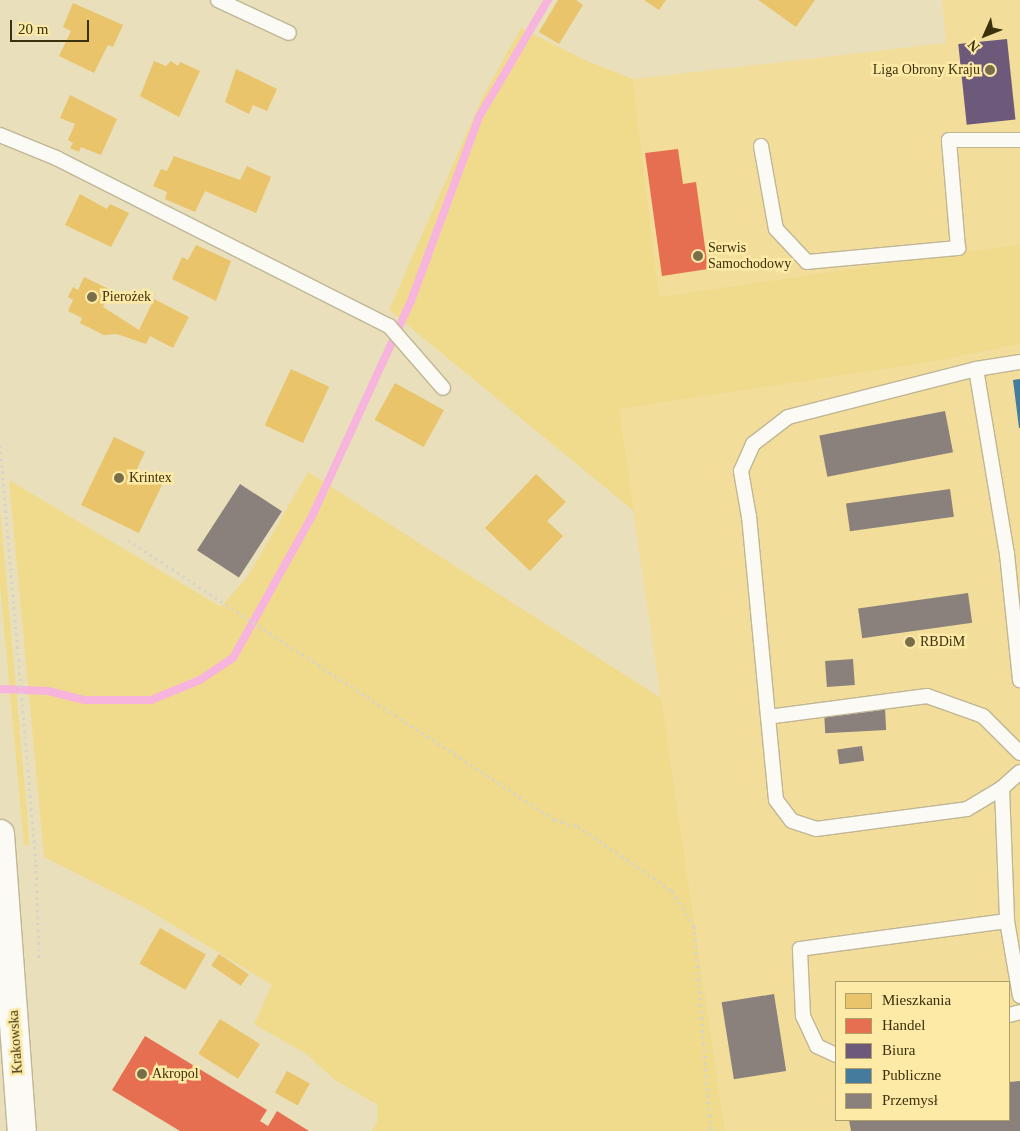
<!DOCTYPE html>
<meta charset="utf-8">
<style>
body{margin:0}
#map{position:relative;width:1020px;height:1131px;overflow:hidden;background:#e9dfbb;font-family:"Times New Roman",serif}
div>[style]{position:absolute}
.built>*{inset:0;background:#f2de9a}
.green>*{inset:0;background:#f0db8c}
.homes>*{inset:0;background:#e9c46a;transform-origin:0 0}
.shops>*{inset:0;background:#e76f51}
.offices>*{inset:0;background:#6d597a;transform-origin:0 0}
.public>*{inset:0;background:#457b9d}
.industry>*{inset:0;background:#8a817c;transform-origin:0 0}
.stream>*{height:8px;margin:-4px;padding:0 4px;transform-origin:4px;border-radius:4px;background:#f7b4dd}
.path>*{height:3px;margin-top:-1.5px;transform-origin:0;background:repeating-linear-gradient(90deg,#d7d4c8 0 2.5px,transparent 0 6.5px)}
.roads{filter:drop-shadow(1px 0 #bfb695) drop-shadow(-1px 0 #bfb695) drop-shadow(0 1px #bfb695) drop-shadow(0 -1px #bfb695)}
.lane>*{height:14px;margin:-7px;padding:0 7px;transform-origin:7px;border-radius:7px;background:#fcfaf5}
.secondary>*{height:28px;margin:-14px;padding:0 14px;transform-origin:14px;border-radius:14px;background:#fcfaf5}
.dots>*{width:14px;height:14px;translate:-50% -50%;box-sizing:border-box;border:2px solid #fdeaa7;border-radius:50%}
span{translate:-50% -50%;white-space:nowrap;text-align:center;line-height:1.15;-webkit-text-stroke:5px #fdeaa7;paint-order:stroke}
.poi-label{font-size:14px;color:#3b310c}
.right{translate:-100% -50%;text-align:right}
.left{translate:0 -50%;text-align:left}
.street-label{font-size:14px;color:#3b310c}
.legend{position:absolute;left:835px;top:981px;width:175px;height:140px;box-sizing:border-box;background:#fdeaa7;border:1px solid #afa069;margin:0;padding:6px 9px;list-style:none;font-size:15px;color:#3b310c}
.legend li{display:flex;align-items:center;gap:10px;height:25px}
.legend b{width:25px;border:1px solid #afa069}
.north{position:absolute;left:960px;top:10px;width:50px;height:50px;-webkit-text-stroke:4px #fdeaa7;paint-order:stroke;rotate:226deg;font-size:14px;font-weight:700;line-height:20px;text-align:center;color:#3b310c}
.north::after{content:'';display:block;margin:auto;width:18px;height:22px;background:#3b310c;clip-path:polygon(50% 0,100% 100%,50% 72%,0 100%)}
.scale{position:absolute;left:10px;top:20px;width:79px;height:22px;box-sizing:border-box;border:2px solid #3b310c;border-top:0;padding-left:6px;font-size:15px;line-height:18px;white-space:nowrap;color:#3b310c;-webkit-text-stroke:4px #fdeaa7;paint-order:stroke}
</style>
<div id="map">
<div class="built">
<i style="clip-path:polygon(942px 0,1020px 0,1020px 244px,659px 297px,633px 79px,946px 43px)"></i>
<i style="clip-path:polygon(evenodd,1020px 344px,1020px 1131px,725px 1131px,618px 409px,930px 362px,1020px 344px,836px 982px,1009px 982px,1009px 1120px,836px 1120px,836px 982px)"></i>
</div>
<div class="green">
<i style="clip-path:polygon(521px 28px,587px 61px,633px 79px,659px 297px,1020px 244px,1020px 344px,930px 362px,619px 409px,634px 511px,389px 310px,483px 96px)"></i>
<i style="clip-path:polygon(308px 472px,661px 698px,725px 1131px,372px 1131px,377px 1123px,378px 1105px,335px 1080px,305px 1053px,254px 1024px,272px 985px,145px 908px,44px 857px,9px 480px,221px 607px,248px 576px)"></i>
<i style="clip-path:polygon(0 509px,27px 812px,29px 845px,24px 845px,0 584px)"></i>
</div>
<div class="homes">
<i style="clip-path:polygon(558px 0,576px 0,583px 5px,559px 44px,539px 32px)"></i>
<i style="clip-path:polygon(644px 0,666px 0,659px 10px)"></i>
<i style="clip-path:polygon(758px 0,815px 0,796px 27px)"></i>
<i style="clip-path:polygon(73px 3px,123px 25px,113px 47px,108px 45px,94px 73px,59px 56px,71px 31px,63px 27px)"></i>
<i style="clip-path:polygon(154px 61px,166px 66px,171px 61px,178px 66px,180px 62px,200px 71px,179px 117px,140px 96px)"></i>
<i style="clip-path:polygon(236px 69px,277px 89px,267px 111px,253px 105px,249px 114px,225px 102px)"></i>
<i style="clip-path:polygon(70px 95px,117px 119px,101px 155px,81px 147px,79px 152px,70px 148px,73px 143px,68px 140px,75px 124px,60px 118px)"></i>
<i style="clip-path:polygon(174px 156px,240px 180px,247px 166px,271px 177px,256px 213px,205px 191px,195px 212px,165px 199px,167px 192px,153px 186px,161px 169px,167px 171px)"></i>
<i style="clip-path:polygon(80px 194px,107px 209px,110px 204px,129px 213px,111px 247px,65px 225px)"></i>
<i style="clip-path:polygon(196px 245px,231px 261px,216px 301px,172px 279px,182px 257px,188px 260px)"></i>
<i style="clip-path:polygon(84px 277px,111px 290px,103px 307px,139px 330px,154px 299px,189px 317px,173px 348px,150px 336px,146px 344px,117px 334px,104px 335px,80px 323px,82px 318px,68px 311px,73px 300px,68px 297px,73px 287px,78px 290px)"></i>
<i style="left:291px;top:369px;width:42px;height:62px;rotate:25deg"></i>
<i style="left:395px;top:383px;width:56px;height:42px;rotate:29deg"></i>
<i style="clip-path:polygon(114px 437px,145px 452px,135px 473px,162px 485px,139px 533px,81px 505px)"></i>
<i style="clip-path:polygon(536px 474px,566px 502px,547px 521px,563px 536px,530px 571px,485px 528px)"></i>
<i style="left:160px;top:928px;width:53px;height:41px;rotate:30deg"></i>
<i style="left:219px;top:954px;width:36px;height:14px;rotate:34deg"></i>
<i style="left:220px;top:1019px;width:47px;height:41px;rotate:32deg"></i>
<i style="left:287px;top:1071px;width:26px;height:25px;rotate:29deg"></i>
</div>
<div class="shops">
<i style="clip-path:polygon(678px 149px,683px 184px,696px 182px,708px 269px,662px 276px,645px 153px)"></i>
<i style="clip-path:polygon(145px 1036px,267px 1110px,260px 1121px,268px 1126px,277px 1111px,309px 1131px,180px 1131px,112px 1090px)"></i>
</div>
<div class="offices">
<i style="left:1007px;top:39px;width:81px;height:49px;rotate:84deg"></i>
</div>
<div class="public">
<i style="clip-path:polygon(1020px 379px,1020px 428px,1019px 428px,1013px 380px)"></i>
</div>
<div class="industry">
<i style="left:945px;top:411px;width:42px;height:128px;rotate:79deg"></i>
<i style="left:240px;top:484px;width:50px;height:79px;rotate:33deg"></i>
<i style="left:950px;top:489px;width:28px;height:105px;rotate:82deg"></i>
<i style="left:968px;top:593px;width:30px;height:111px;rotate:82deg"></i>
<i style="left:853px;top:659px;width:26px;height:28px;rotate:86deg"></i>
<i style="left:885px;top:708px;width:22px;height:61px;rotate:87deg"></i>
<i style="left:862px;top:746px;width:15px;height:25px;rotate:82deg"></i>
<i style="left:774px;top:994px;width:78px;height:53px;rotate:81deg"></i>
<i style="clip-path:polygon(1020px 1081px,1020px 1131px,851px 1131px,849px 1120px,1009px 1120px,1009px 1082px)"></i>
</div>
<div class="stream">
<i style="left:0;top:689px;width:48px;rotate:2.4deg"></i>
<i style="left:48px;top:691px;width:38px;rotate:14deg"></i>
<i style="left:85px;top:700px;width:66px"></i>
<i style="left:151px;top:700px;width:53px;rotate:-22.2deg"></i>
<i style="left:200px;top:680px;width:40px;rotate:-34deg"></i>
<i style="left:233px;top:658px;width:165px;rotate:-60.9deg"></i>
<i style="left:313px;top:514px;width:234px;rotate:-65.3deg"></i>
<i style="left:411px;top:301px;width:196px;rotate:-69.7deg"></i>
<i style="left:479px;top:117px;width:136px;rotate:-59.5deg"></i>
</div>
<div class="path">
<i style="left:0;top:445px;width:421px;rotate:85.1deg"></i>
<i style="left:36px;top:864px;width:95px;rotate:88.2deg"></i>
<i style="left:128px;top:540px;width:511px;rotate:33.25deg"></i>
<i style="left:555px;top:820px;width:24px;rotate:15deg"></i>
<i style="left:578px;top:826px;width:114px;rotate:34.7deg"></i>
<i style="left:672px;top:891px;width:41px;rotate:57.8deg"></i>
<i style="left:694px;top:926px;width:206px;rotate:85.3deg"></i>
</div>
<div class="roads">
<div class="lane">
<i style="left:218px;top:0;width:78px;rotate:24.9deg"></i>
<i style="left:0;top:135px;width:61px;rotate:22.3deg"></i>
<i style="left:56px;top:158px;width:373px;rotate:26.8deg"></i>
<i style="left:389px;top:326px;width:82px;rotate:48.9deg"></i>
<i style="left:761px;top:146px;width:84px;rotate:79.8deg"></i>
<i style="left:776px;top:229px;width:45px;rotate:46.8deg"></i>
<i style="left:807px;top:262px;width:152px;rotate:-5.3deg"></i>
<i style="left:958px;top:248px;width:108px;rotate:-94.8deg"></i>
<i style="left:949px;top:140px;width:71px"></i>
<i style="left:976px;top:369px;width:188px;rotate:80.5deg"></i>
<i style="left:1007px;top:554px;width:127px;rotate:84.1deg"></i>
<i style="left:768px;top:717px;width:201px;rotate:-95.4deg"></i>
<i style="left:749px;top:517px;width:47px;rotate:-99.9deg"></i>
<i style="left:741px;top:471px;width:30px;rotate:-66deg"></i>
<i style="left:753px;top:444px;width:44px;rotate:-37.6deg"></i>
<i style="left:788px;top:417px;width:194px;rotate:-14.3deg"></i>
<i style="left:976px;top:369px;width:45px;rotate:-9deg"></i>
<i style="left:1020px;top:753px;width:52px;rotate:-135deg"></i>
<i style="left:983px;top:716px;width:59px;rotate:-160.3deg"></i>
<i style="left:927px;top:696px;width:160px;rotate:172.5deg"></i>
<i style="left:768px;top:717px;width:83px;rotate:84.5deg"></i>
<i style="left:776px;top:800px;width:26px;rotate:53deg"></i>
<i style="left:792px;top:821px;width:25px;rotate:18deg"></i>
<i style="left:816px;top:829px;width:152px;rotate:-7.5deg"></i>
<i style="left:967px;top:809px;width:41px;rotate:-31deg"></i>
<i style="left:1002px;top:788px;width:24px;rotate:-42deg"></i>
<i style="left:1002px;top:788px;width:133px;rotate:87.8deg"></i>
<i style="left:1007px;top:921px;width:76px;rotate:80.2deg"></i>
<i style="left:1009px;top:1015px;width:11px;rotate:-15deg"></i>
<i style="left:836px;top:1055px;width:21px;rotate:-155deg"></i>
<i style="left:817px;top:1046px;width:33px;rotate:-115deg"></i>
<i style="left:803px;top:1016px;width:67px;rotate:-92.6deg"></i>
<i style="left:800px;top:949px;width:209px;rotate:-7.7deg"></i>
</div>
<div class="secondary">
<i style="left:0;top:834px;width:298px;rotate:85.8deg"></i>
</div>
</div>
<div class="dots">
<i style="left:990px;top:70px;background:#786e49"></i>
<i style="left:698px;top:256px;background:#786e49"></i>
<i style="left:92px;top:297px;background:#786e49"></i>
<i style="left:119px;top:478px;background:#786e49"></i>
<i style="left:910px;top:642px;background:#786e49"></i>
<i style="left:142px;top:1074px;background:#786e49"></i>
</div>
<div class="poi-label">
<span class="right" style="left:980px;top:70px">Liga Obrony Kraju</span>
<span class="left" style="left:708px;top:256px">Serwis<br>Samochodowy</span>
<span class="left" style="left:102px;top:297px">Pierożek</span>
<span class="left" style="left:129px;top:478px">Krintex</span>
<span class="left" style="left:920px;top:642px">RBDiM</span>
<span class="left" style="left:152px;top:1074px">Akropol</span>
</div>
<div class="street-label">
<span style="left:16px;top:1042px;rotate:-94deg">Krakowska</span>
</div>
<ul class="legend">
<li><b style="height:14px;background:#e9c46a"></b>Mieszkania</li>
<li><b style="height:14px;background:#e76f51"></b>Handel</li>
<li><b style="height:14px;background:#6d597a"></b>Biura</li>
<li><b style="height:14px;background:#457b9d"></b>Publiczne</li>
<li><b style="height:14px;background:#8a817c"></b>Przemysł</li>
</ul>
<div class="north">N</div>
<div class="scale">20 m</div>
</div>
